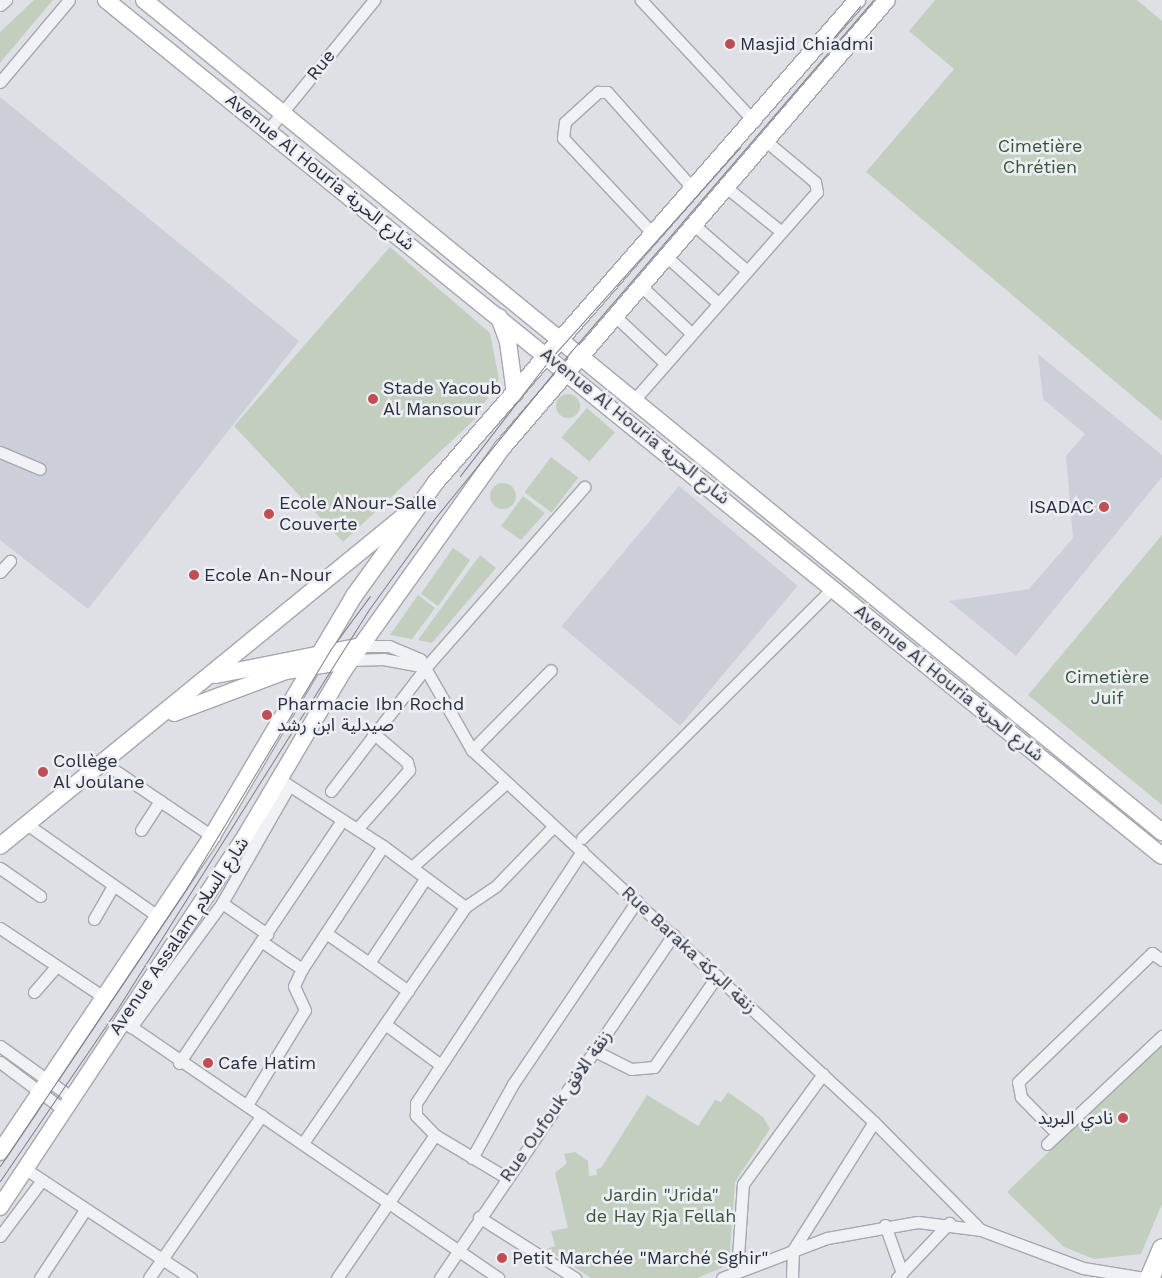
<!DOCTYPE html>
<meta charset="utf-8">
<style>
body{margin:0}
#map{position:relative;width:1162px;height:1278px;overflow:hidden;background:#dee0e6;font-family:"Work Sans","Noto Sans Arabic",sans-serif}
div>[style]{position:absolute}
.built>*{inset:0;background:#cccfd7;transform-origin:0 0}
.green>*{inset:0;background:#c2cfbf;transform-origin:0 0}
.round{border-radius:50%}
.roads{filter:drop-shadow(1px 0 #a4a7af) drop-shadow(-1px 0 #a4a7af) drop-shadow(0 1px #a4a7af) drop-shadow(0 -1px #a4a7af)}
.street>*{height:11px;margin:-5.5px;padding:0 5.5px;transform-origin:5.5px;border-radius:5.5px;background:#f0f1f5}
.secondary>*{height:16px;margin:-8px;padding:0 8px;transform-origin:8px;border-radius:8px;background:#fff}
.primary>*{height:19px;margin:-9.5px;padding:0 9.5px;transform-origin:9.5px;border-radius:9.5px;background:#fff}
.tram>*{height:1px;margin:-0.5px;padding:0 0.5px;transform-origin:0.5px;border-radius:0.5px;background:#797e8e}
.dots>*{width:14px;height:14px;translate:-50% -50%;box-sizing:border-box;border:2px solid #edeff4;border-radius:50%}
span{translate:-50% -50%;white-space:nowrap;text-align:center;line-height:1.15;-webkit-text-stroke:5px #edeff4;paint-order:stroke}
.poi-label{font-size:18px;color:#282d3b}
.left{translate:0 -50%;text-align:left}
.right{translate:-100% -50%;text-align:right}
.street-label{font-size:18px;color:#282d3b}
.park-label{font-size:18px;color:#395537}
</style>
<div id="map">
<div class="built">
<i style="clip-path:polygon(0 97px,299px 341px,88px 609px,0 540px)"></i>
<i style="clip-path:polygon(1038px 354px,1162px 455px,1162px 477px,1016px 656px,949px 601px,1029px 589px,1073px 538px,1066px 456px,1085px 434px,1043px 399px)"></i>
<i style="left:679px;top:486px;width:155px;height:183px;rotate:40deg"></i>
</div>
<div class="green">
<i style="clip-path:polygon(34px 0,53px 0,0 63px,0 32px)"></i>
<i style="clip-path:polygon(935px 0,1137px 0,1162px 21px,1162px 421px,866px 172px,954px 69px,909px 31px)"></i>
<i style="clip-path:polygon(390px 247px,490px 333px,499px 379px,475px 419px,343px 542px,234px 426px)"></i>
<i class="round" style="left:556px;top:394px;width:24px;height:24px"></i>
<i style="left:587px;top:408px;width:37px;height:39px;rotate:41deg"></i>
<i style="left:551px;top:457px;width:34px;height:44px;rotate:37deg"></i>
<i class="round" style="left:490px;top:483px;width:26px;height:26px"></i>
<i style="clip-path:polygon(523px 496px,545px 513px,521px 540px,501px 526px)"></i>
<i style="clip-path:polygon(1162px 535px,1162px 805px,1028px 695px)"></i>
<i style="left:453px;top:548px;width:21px;height:56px;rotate:35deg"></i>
<i style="clip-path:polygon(480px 555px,496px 568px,432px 643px,418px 640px)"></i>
<i style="clip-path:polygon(418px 595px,435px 608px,412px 639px,390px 635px)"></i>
<i style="clip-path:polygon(1162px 1043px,1162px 1204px,1141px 1254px,1094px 1259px,1064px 1247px,1007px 1192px)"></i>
<i style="clip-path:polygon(728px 1092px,763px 1117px,770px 1129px,735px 1182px,729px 1265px,697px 1278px,591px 1278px,547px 1249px,555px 1246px,551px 1231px,568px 1228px,555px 1173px,567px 1163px,564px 1154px,575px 1152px,588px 1161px,589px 1176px,597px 1175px,596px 1169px,601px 1168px,647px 1095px,698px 1126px,715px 1100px,721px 1102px)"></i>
</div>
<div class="roads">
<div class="street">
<i style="left:641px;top:0;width:166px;rotate:47deg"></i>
<i style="left:0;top:5px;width:8px;rotate:-40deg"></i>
<i style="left:0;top:82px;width:107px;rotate:-49.9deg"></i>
<i style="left:268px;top:130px;width:168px;rotate:-50.8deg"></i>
<i style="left:727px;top:188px;width:67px;rotate:38.9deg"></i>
<i style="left:694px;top:225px;width:69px;rotate:40.9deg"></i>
<i style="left:654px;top:235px;width:133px;rotate:-133.2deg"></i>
<i style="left:563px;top:138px;width:16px;rotate:-83deg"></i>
<i style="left:565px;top:122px;width:45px;rotate:-42.3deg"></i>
<i style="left:598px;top:92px;width:9px"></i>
<i style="left:607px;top:92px;width:131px;rotate:48.4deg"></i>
<i style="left:667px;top:257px;width:67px;rotate:42deg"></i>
<i style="left:642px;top:287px;width:67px;rotate:43.2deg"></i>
<i style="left:616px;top:317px;width:66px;rotate:43.2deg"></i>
<i style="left:634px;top:400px;width:277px;rotate:-48.7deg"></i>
<i style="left:817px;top:192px;width:10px;rotate:-101deg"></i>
<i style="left:815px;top:182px;width:62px;rotate:-140.2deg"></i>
<i style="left:0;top:452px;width:43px;rotate:23deg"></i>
<i style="left:0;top:572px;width:15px;rotate:-48deg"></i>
<i style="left:361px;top:646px;width:28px"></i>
<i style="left:389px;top:646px;width:34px;rotate:23deg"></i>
<i style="left:420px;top:659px;width:105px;rotate:60.3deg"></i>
<i style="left:472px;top:750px;width:548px;rotate:42.78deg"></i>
<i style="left:874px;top:1122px;width:152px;rotate:45.3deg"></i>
<i style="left:351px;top:660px;width:32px;rotate:-2deg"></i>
<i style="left:383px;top:659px;width:44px;rotate:10.5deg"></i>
<i style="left:472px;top:750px;width:112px;rotate:-45.4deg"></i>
<i style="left:104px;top:763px;width:130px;rotate:34.1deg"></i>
<i style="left:284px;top:782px;width:118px;rotate:32.9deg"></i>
<i style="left:383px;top:846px;width:102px;rotate:36.6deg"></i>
<i style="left:331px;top:791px;width:156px;rotate:-52.5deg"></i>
<i style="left:426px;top:667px;width:240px;rotate:-48.7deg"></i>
<i style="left:28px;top:825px;width:160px;rotate:35.1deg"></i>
<i style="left:357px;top:829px;width:79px;rotate:-48.6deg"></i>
<i style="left:409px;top:770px;width:8px;rotate:-104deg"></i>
<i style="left:407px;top:762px;width:45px;rotate:-139.5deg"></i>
<i style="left:141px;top:830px;width:35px;rotate:-57deg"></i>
<i style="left:582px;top:838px;width:353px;rotate:-44.9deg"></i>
<i style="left:412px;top:867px;width:126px;rotate:-41.8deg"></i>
<i style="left:0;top:868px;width:49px;rotate:35deg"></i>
<i style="left:222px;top:903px;width:55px;rotate:34.6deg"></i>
<i style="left:94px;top:919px;width:38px;rotate:-60deg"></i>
<i style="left:0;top:928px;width:126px;rotate:33.7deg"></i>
<i style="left:326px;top:933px;width:52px;rotate:34.9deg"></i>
<i style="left:369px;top:963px;width:101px;rotate:-56.3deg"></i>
<i style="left:261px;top:941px;width:50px;rotate:34.3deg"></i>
<i style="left:369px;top:963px;width:48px;rotate:35.7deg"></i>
<i style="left:34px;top:992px;width:33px;rotate:-49deg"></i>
<i style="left:123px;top:1021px;width:455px;rotate:34.4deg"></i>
<i style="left:385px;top:1024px;width:66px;rotate:36.3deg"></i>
<i style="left:131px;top:1027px;width:154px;rotate:-53.7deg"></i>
<i style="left:222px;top:903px;width:135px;rotate:-60.2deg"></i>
<i style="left:0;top:1046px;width:89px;rotate:35.8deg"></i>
<i style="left:595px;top:1051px;width:40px;rotate:26.6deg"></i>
<i style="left:631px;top:1069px;width:23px;rotate:-5deg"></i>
<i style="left:654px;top:1067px;width:111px;rotate:-55.3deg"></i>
<i style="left:0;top:1062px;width:80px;rotate:36.9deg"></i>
<i style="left:179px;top:1063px;width:293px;rotate:-56.1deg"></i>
<i style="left:247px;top:1105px;width:111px;rotate:-58.6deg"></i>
<i style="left:305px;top:1010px;width:26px;rotate:-115deg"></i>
<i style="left:294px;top:986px;width:19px;rotate:-65deg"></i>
<i style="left:302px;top:969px;width:147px;rotate:-56.6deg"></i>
<i style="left:1057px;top:1134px;width:52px;rotate:-134.2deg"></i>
<i style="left:1021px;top:1097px;width:15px;rotate:-101deg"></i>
<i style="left:1018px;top:1082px;width:186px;rotate:-43.9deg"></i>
<i style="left:1152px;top:953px;width:12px;rotate:35deg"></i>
<i style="left:303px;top:1143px;width:286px;rotate:-55.5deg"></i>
<i style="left:465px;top:907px;width:37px;rotate:-34deg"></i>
<i style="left:496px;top:886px;width:83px;rotate:-46deg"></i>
<i style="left:1047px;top:1144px;width:158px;rotate:-43.2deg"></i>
<i style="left:472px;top:1158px;width:85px;rotate:-61deg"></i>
<i style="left:513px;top:1084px;width:221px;rotate:-55.9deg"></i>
<i style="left:24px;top:1168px;width:200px;rotate:33.4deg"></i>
<i style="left:507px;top:1178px;width:84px;rotate:-149.2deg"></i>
<i style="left:435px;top:1135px;width:28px;rotate:-134deg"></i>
<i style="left:416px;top:1115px;width:12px;rotate:-90deg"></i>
<i style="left:416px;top:1103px;width:302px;rotate:-56.6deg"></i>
<i style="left:479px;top:1217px;width:114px;rotate:32.4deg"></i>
<i style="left:885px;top:1225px;width:51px;rotate:70.5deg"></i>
<i style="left:0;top:1236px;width:70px;rotate:-53.1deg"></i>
<i style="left:737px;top:1271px;width:87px;rotate:-86.1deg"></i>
<i style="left:743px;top:1184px;width:136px;rotate:-54deg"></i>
<i style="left:40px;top:1278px;width:82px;rotate:-56.5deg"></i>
<i style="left:149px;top:1278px;width:198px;rotate:-55.3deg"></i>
<i style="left:337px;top:1278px;width:173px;rotate:-55.6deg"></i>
<i style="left:440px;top:1278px;width:415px;rotate:-55.8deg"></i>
<i style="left:722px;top:1278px;width:112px;rotate:-20.9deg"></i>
<i style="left:827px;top:1238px;width:92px;rotate:-10deg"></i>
<i style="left:918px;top:1222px;width:64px;rotate:7.2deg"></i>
<i style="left:981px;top:1230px;width:109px;rotate:20.4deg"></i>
<i style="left:1083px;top:1268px;width:62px;rotate:9.3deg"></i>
<i style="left:792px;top:1278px;width:28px;rotate:-88deg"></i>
<i style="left:793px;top:1250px;width:151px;rotate:-57.7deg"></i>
<i style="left:897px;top:1278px;width:76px;rotate:-46.6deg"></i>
</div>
<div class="secondary">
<i style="left:106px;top:0;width:1359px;rotate:39.03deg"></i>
<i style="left:144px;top:0;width:1315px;rotate:39.26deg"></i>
<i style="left:499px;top:317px;width:27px;rotate:70deg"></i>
<i style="left:508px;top:342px;width:52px;rotate:82.3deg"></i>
<i style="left:216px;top:675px;width:148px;rotate:-11.3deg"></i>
<i style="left:174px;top:713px;width:120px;rotate:-20.6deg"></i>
<i style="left:286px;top:671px;width:66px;rotate:-9.6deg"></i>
<i style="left:0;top:846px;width:522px;rotate:-39.24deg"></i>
<i style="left:0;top:1152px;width:381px;rotate:-56.1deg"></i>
<i style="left:212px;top:836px;width:279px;rotate:-59.4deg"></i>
<i style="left:354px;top:596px;width:140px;rotate:-54.3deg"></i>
<i style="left:436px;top:482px;width:640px;rotate:-48.86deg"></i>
<i style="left:0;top:1207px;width:438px;rotate:-56.5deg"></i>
<i style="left:242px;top:842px;width:199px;rotate:-59.4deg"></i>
<i style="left:343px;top:671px;width:275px;rotate:-54.5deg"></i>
<i style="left:503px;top:447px;width:589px;rotate:-49.34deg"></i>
</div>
<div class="primary">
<i style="left:1150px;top:1276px;width:30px;rotate:-67deg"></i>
</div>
</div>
<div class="tram">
<i style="left:825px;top:48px;width:55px;rotate:-50.2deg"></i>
<i style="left:460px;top:476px;width:149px;rotate:-52.4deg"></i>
<i style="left:551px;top:358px;width:283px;rotate:-48.1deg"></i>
<i style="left:0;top:1166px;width:334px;rotate:-56.1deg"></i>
<i style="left:186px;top:889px;width:279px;rotate:-58.9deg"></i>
<i style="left:330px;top:650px;width:67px;rotate:-53.5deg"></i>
<i style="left:0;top:1181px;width:206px;rotate:-55.7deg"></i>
<i style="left:116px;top:1011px;width:476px;rotate:-57.8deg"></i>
<i style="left:370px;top:608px;width:111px;rotate:-54.2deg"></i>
<i style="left:435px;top:518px;width:218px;rotate:-50.8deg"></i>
<i style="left:573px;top:349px;width:460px;rotate:-49.3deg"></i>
</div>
<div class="dots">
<i style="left:730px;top:44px;background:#c04d51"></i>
<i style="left:373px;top:399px;background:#c04d51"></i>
<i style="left:1104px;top:507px;background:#c04d51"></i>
<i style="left:269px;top:514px;background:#c04d51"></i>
<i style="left:194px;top:575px;background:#c04d51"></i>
<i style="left:267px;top:715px;background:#c04d51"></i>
<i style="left:43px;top:772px;background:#c04d51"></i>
<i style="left:208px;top:1063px;background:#c04d51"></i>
<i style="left:1123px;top:1118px;background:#c04d51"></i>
<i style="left:502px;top:1258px;background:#c04d51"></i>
</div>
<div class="poi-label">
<span class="left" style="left:740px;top:44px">Masjid Chiadmi</span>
<span class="left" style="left:383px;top:399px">Stade Yacoub<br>Al Mansour</span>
<span class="left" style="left:279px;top:514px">Ecole ANour-Salle<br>Couverte</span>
<span class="right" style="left:1094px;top:507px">ISADAC</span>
<span class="left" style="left:204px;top:575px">Ecole An-Nour</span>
<span class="left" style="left:277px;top:715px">Pharmacie Ibn Rochd<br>صيدلية ابن رشد</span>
<span class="left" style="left:53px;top:772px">Collège<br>Al Joulane</span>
<span class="left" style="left:218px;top:1063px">Cafe Hatim</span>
<span class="right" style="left:1113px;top:1118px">نادي البريد</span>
<span class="left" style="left:512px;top:1258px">Petit Marchée "Marché Sghir"</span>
</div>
<div class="street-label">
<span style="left:321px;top:65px;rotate:-51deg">Rue</span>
<span style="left:320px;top:172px;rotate:39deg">Avenue Al Houria شارع الحرية</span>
<span style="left:635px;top:426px;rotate:39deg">Avenue Al Houria شارع الحرية</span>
<span style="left:949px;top:683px;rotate:39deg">Avenue Al Houria شارع الحرية</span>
<span style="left:179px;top:936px;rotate:-56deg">Avenue Assalam شارع السلام</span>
<span style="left:689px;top:950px;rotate:43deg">Rue Baraka زنقة البركة</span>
<span style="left:556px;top:1106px;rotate:-55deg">Rue Oufouk زنقة الافق</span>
</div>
<div class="park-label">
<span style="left:1040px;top:157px">Cimetière<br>Chrétien</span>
<span style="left:1107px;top:688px">Cimetière<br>Juif</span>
<span style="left:661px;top:1206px">Jardin "Jrida"<br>de Hay Rja Fellah</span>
</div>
</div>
